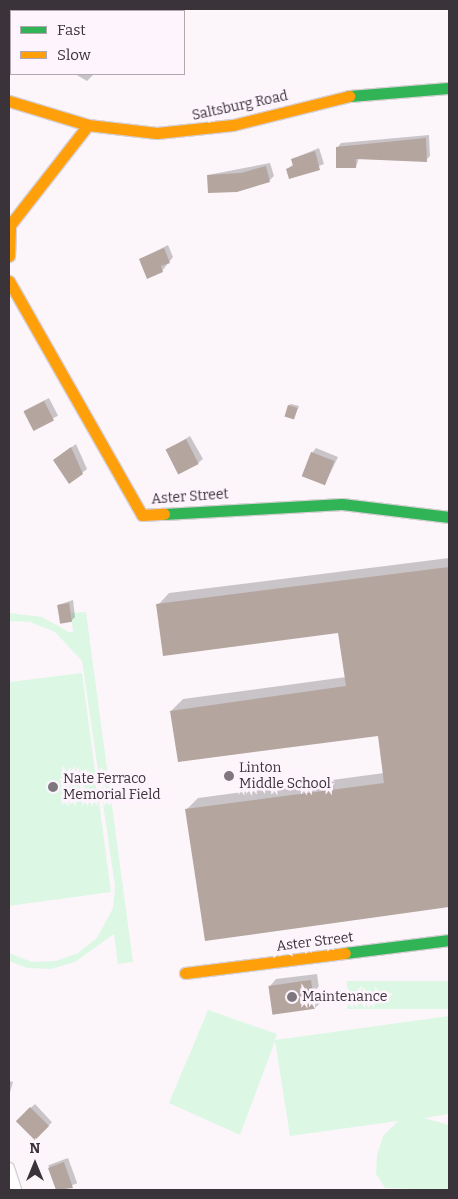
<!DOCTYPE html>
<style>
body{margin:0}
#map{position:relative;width:458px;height:1199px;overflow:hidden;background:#fcf6fb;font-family:Bitter,serif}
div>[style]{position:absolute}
.green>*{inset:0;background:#dcf8e4;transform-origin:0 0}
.shadow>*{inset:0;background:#0003;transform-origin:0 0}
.building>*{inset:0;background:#b4a59f;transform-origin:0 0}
.roads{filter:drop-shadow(1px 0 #d6d0d5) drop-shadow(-1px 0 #d6d0d5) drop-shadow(0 1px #d6d0d5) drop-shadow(0 -1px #d6d0d5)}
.street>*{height:10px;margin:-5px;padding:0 5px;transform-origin:5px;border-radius:5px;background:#fffefe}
.fast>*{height:11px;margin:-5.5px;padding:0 5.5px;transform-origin:5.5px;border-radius:5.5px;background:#30b455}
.slow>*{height:11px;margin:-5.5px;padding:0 5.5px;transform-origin:5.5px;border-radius:5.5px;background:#ff9f0a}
.dots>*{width:14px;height:14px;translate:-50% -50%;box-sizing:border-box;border:2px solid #fef4fd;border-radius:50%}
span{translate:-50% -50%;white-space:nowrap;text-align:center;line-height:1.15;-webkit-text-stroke:5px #fef4fd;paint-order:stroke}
.street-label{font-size:14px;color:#3a3339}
.poi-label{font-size:14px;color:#3a3339}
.left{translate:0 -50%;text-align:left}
.frame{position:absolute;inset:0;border:10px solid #3a3339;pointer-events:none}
.legend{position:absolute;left:10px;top:10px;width:175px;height:65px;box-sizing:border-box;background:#fef4fd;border:1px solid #b0a7af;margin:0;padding:6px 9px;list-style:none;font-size:15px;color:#3a3339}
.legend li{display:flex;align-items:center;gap:10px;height:25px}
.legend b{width:25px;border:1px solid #b0a7af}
.north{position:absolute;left:10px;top:1139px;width:50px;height:50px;-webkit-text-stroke:4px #fef4fd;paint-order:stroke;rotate:0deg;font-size:14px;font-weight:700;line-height:20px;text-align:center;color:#3a3339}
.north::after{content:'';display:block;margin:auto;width:18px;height:22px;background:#3a3339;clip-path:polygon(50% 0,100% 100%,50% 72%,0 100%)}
</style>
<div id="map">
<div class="green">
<i style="clip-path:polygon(86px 612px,133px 962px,118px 964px,114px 934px,75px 962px,51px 969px,27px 968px,9px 961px,9px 953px,32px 962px,56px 961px,78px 953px,97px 938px,113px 908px,115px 886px,82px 661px,55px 632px,30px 622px,9px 621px,9px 613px,42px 617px,69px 632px,73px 632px,71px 613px)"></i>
<i style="clip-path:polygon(82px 673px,111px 892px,9px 906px,9px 682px)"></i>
<i style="left:449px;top:981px;width:28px;height:102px;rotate:90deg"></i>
<i style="clip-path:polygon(208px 1010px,277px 1034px,275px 1040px,449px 1016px,449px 1114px,424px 1118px,449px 1125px,449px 1190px,385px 1188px,376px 1174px,377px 1155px,383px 1136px,398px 1121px,290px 1136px,275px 1041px,240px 1135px,169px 1103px)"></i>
</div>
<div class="shadow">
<i style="clip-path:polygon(9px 31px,11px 32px,9px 63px)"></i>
<i style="clip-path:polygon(75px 74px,94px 74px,87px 81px)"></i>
<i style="clip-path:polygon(429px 135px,430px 156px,426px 160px,359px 158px,356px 167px,337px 148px,341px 143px)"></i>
<i style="clip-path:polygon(319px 148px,324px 164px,290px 178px,287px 169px,294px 164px,292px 159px)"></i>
<i style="clip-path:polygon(270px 163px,274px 176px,270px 180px,237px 191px,208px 175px)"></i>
<i style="clip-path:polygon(168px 245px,173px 257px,162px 271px,140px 259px)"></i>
<i style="left:49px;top:398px;width:20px;height:28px;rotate:63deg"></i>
<i style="clip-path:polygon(291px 404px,299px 406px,295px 416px,289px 405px)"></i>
<i style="clip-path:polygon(190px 436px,203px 459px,198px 463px,168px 450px)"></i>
<i style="clip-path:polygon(76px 444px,87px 469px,82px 473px,54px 460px)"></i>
<i style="clip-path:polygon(316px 448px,338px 457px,325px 484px,312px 453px)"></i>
<i style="clip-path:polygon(449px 558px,449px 905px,206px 939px,187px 809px,198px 798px,384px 773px,379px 735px,171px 711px,183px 699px,346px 677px,339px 632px,158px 605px,169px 593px)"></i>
<i style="clip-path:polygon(73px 600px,75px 617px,71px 621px,58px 605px)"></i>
<i style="clip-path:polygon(317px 974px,321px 1002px,315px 1008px,270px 986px,276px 979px)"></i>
<i style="clip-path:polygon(9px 1081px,13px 1082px,9px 1096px)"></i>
<i style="left:35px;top:1104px;width:25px;height:24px;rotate:47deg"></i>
<i style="left:68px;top:1158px;width:27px;height:21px;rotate:70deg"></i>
</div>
<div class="building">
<i style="clip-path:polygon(426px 138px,427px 162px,356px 159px,356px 168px,336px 168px,336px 147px)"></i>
<i style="clip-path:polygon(315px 151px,320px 170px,289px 179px,286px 169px,293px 166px,291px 159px)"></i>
<i style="clip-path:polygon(266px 166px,270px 182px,237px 192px,208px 193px,207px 175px,241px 173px)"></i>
<i style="clip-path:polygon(164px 248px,170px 263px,161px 266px,163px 272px,147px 279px,139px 259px)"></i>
<i style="left:44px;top:401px;width:22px;height:23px;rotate:63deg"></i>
<i style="left:288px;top:405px;width:10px;height:12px;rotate:17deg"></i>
<i style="left:186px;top:439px;width:28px;height:23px;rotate:63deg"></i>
<i style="clip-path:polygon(71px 447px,83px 474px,69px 484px,53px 460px)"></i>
<i style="left:311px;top:452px;width:25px;height:26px;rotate:21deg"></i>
<i style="clip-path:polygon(449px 567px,449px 907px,205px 941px,185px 809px,384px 783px,378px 736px,178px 762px,170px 711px,346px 686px,338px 633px,163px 656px,156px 604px)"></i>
<i style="left:69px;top:603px;width:19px;height:12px;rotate:81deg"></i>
<i style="left:311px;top:980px;width:29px;height:43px;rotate:82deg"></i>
<i style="left:30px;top:1107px;width:27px;height:20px;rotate:45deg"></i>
<i style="clip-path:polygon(64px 1162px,73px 1188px,56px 1190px,48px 1168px)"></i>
</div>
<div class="roads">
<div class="street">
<i style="left:9px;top:1168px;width:23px;rotate:72deg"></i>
</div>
<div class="fast">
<i style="left:349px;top:96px;width:100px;rotate:-4.6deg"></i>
<i style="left:164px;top:514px;width:178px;rotate:-3.2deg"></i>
<i style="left:342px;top:504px;width:108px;rotate:6.9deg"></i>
<i style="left:345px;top:953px;width:105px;rotate:-7.1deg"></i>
</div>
<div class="slow">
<i style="left:9px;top:101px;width:83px;rotate:16.9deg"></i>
<i style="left:88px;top:125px;width:69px;rotate:6.6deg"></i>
<i style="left:157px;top:133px;width:76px;rotate:-6deg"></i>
<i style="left:233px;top:125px;width:120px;rotate:-14deg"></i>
<i style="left:9px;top:256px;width:31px;rotate:-88deg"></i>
<i style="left:10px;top:225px;width:127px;rotate:-52deg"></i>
<i style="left:9px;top:281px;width:269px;rotate:60.4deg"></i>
<i style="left:142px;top:515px;width:22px;rotate:-3deg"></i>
<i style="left:185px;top:973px;width:161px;rotate:-7.1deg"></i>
</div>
</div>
<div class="dots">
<i style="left:229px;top:776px;background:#7e777d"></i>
<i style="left:53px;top:787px;background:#7e777d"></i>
<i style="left:292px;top:997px;background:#7e777d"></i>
</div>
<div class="street-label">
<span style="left:240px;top:106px;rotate:-12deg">Saltsburg Road</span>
<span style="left:190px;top:497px;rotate:-4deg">Aster Street</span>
<span style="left:315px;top:942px;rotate:-7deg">Aster Street</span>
</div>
<div class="poi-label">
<span class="left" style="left:239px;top:776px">Linton<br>Middle School</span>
<span class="left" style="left:63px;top:787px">Nate Ferraco<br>Memorial Field</span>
<span class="left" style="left:302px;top:997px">Maintenance</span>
</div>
<div class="frame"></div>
<ul class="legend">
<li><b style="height:6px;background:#30b455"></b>Fast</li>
<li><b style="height:6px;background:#ff9f0a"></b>Slow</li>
</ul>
<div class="north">N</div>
</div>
